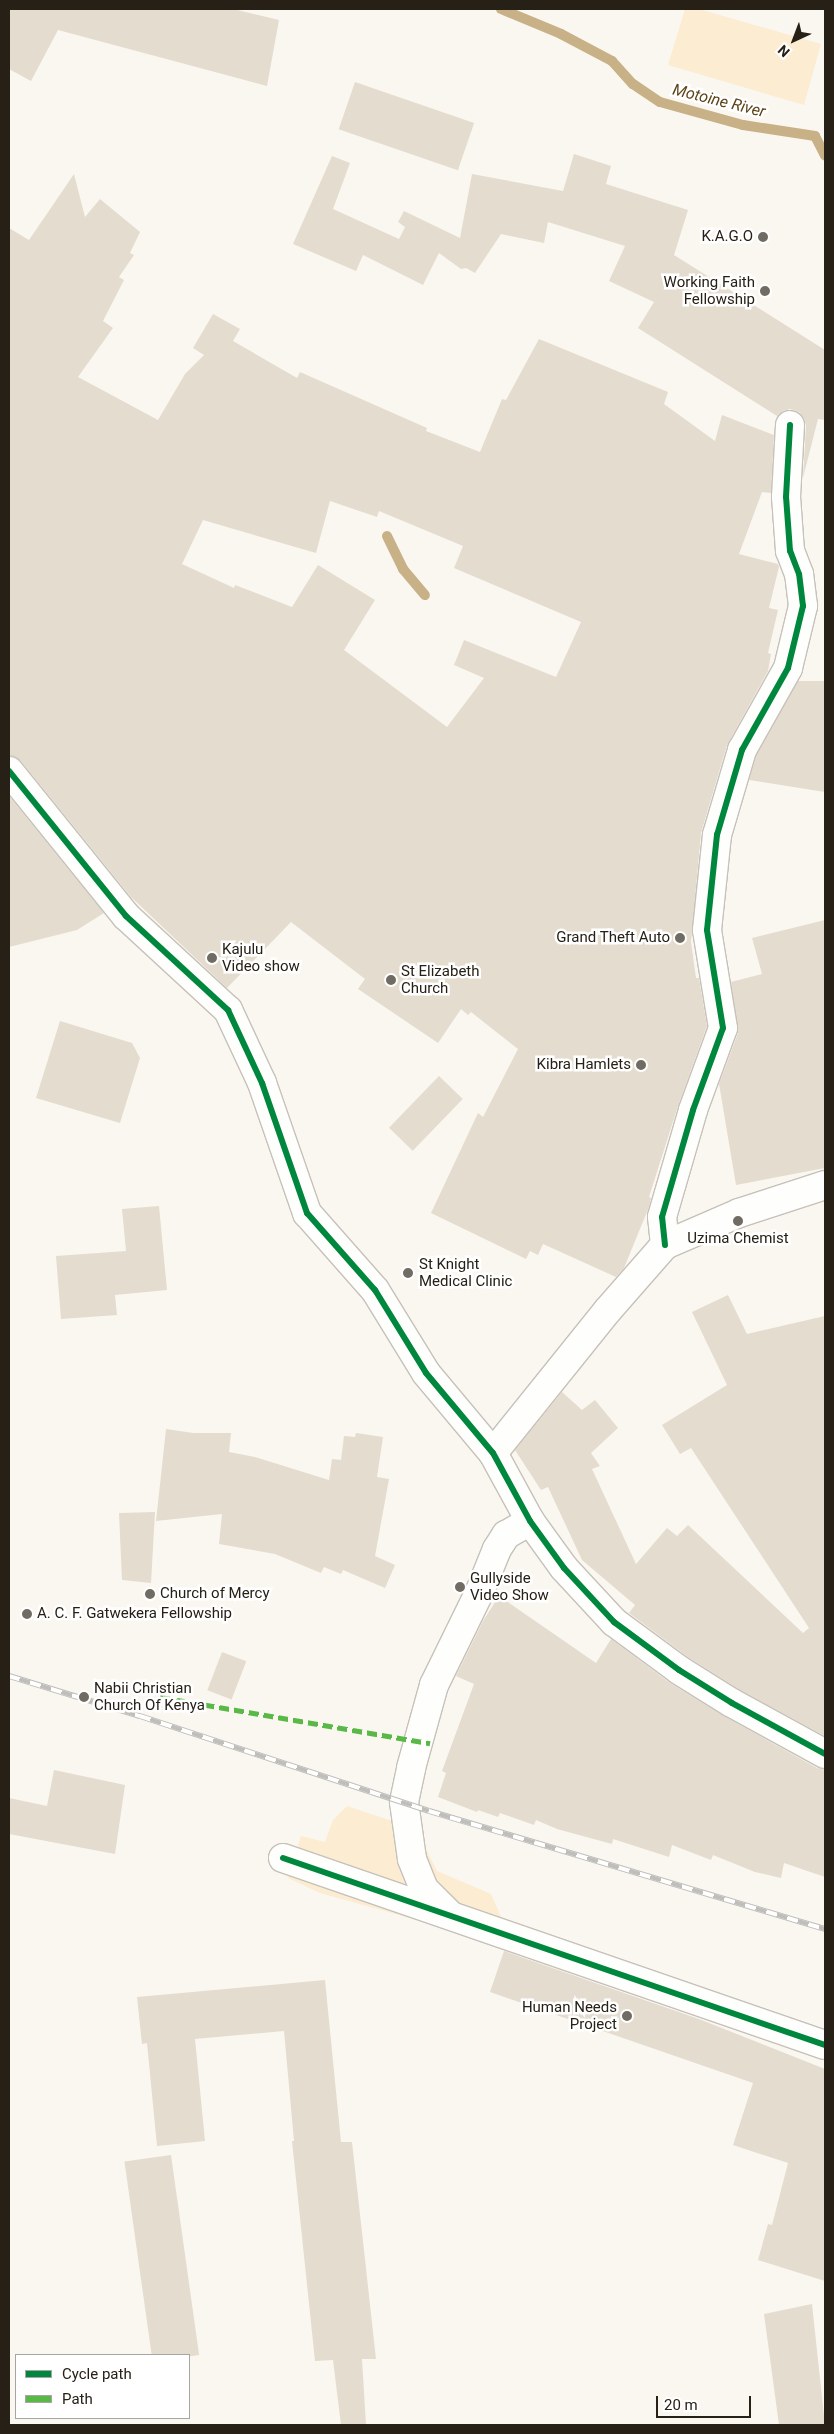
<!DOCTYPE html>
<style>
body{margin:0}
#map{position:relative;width:834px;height:2434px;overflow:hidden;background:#faf7f1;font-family:Roboto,sans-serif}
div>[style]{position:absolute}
.green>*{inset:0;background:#fcecd2}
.stream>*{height:10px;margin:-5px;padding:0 5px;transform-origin:5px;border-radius:5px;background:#c9b187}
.building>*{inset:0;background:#e4dcce;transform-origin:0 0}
.roads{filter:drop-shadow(1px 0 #c6c1b9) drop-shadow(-1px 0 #c6c1b9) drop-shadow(0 1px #c6c1b9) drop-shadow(0 -1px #c6c1b9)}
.minor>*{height:28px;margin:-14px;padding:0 14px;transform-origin:14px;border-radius:14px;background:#fefefd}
.rail>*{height:5.5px;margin-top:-2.75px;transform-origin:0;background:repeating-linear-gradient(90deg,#fff 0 11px,#bfbebb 0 22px);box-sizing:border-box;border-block:1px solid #bfbebb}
.quiet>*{height:5px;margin-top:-2.5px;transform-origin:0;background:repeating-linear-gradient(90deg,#58b947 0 10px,transparent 0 15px)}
.cycleway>*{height:6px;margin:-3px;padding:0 3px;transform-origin:3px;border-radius:3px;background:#00873e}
.dots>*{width:14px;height:14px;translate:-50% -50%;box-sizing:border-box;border:2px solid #fff;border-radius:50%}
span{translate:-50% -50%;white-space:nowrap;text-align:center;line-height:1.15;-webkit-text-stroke:5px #fff;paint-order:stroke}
.poi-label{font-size:15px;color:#262016}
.right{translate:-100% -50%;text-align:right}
.left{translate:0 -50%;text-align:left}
.water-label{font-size:16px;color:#5c4418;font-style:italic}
.frame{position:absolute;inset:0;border:10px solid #262016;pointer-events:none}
.legend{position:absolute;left:15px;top:2354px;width:175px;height:65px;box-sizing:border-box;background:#fff;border:1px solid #a8a6a2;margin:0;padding:6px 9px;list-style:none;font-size:15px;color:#262016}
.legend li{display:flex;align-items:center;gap:10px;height:25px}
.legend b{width:25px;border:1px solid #a8a6a2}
.north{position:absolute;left:769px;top:15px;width:50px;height:50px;-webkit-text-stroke:4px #fff;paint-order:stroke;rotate:223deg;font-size:14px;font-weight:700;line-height:20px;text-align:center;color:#262016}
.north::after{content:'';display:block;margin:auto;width:18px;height:22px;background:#262016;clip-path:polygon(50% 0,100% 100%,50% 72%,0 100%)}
.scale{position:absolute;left:656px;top:2396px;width:95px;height:22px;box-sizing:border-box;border:2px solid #262016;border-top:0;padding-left:6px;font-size:15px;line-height:18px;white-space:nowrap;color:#262016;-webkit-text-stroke:4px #fff;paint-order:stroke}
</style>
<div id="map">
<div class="green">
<i style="clip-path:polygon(685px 9px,699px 9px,821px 44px,804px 105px,668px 65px)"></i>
<i style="clip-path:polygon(347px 1806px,416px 1829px,437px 1871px,491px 1894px,514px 1947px,320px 1893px,288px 1878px,301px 1836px,325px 1842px,333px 1820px)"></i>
</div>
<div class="stream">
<i style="left:501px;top:9px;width:65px;rotate:22.6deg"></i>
<i style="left:561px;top:34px;width:58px;rotate:27.9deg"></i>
<i style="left:612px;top:61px;width:31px;rotate:48deg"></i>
<i style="left:633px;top:84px;width:32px;rotate:34deg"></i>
<i style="left:660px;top:102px;width:86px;rotate:15.5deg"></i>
<i style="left:743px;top:125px;width:73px;rotate:8.7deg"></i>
<i style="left:815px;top:136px;width:22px;rotate:63deg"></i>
<i style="left:387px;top:536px;width:37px;rotate:64deg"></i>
<i style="left:403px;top:569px;width:34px;rotate:50deg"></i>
</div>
<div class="building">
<i style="clip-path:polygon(9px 9px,233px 9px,279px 20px,267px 86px,58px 30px,31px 81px,9px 69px)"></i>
<i style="left:355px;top:82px;width:126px;height:50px;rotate:19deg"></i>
<i style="clip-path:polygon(574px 154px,611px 166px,606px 184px,688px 210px,674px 255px,825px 350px,825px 420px,818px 419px,803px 478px,806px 426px,804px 418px,799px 412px,790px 409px,783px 411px,777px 416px,638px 328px,654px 302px,609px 281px,625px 246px,548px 222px,544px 243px,501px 234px,475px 273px,466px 268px,461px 269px,439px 253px,423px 285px,363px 255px,356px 271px,293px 244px,332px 156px,350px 163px,333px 209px,399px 239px,405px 227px,398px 222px,404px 211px,460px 238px,472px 174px,563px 191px)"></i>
<i style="clip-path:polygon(evenodd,74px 174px,85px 217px,100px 199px,140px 232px,130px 253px,134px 255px,119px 277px,124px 280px,103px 321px,113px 328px,78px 377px,158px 420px,185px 374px,204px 355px,193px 348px,213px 314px,240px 329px,233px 341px,297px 378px,300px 372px,427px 428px,426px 431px,480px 452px,502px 399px,506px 400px,539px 339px,668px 392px,664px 404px,715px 441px,722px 415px,774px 435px,771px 493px,762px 492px,739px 554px,778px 564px,779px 567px,769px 608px,778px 610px,768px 653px,771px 654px,768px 671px,727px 745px,701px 833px,691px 942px,696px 978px,699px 978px,707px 1026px,678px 1106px,649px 1197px,651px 1198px,649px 1207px,624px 1268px,616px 1277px,543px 1244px,538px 1255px,530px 1251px,526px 1259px,431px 1213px,478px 1113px,483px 1117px,518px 1049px,471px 1012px,468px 1015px,461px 1009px,438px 1043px,358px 989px,365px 979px,291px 922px,227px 988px,131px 897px,21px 761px,9px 756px,9px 228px,29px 240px,74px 174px,330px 501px,377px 517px,379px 511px,463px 546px,454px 568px,581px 622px,556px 677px,464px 640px,454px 665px,484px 678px,447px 727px,344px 650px,375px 600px,318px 565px,292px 607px,235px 585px,234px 588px,182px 564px,203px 520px,316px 553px,330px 501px)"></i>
<i style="clip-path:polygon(798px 681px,825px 681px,825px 792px,749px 780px,756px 756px)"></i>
<i style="clip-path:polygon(9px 796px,104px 913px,77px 930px,9px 947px)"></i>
<i style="clip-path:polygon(825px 920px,825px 1168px,736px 1185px,719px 1084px,738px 1033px,731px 982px,762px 974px,752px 938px)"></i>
<i style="clip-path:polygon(60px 1021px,132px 1043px,140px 1058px,120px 1123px,36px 1098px)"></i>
<i style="left:439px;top:1076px;width:33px;height:72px;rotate:44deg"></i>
<i style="clip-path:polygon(159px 1206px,167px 1290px,115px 1295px,117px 1315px,61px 1319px,56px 1256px,126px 1251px,122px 1209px)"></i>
<i style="clip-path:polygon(728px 1295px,747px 1334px,825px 1316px,825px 1736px,740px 1690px,688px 1657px,629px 1613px,635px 1605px,582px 1560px,548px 1487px,541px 1490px,515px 1450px,562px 1392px,582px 1410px,595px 1400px,618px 1428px,591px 1453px,600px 1466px,592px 1469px,636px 1564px,667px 1528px,677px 1536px,688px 1525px,803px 1633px,809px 1628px,691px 1448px,680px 1454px,662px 1425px,727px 1385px,692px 1312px)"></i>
<i style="clip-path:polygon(166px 1429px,193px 1433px,231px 1433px,229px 1452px,255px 1457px,329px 1480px,332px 1459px,341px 1460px,344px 1436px,355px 1437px,356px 1433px,383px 1437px,377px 1477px,389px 1479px,375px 1556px,395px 1565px,385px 1588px,343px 1570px,341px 1574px,324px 1567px,321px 1573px,275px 1554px,219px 1544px,222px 1514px,156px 1521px)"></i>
<i style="clip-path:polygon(155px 1512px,151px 1583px,122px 1580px,119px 1513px)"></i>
<i style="clip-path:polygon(499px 1596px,596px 1663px,611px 1639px,670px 1683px,724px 1716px,817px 1768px,825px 1770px,825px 1877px,784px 1863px,781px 1878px,755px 1872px,713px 1855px,711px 1860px,672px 1845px,669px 1857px,613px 1839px,612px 1844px,557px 1829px,536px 1820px,534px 1825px,500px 1813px,498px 1817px,478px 1810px,477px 1812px,438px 1797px,446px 1773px,442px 1771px,474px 1684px,456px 1676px,483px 1621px)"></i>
<i style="left:222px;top:1652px;width:26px;height:41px;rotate:21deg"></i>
<i style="clip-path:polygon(54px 1770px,125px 1785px,115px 1854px,9px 1834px,9px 1798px,47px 1806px)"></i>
<i style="clip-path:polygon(504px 1951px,699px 2019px,825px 2069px,825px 2281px,758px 2260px,768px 2224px,772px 2225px,788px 2163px,733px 2145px,753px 2083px,490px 1992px)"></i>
<i style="clip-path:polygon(325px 1980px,341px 2142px,352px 2142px,376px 2359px,362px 2359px,366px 2425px,341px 2425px,333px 2360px,315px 2361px,292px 2141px,294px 2141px,284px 2031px,195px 2039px,205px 2141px,157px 2146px,147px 2043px,142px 2044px,137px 1997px)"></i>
<i style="left:171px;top:2155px;width:202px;height:47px;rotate:82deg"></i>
<i style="clip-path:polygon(812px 2304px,825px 2425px,779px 2425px,764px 2314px)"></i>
</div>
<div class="roads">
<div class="minor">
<i style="left:9px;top:771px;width:186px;rotate:51.1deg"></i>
<i style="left:126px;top:916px;width:139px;rotate:42.7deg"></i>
<i style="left:228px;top:1010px;width:81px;rotate:65deg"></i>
<i style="left:262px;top:1083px;width:138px;rotate:70.9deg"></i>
<i style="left:307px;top:1213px;width:103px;rotate:48.6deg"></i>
<i style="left:375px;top:1290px;width:97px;rotate:58.4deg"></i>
<i style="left:426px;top:1373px;width:104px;rotate:50.1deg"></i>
<i style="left:493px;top:1453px;width:77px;rotate:61.4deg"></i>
<i style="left:530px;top:1521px;width:58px;rotate:54.1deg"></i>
<i style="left:564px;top:1568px;width:74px;rotate:47.2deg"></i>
<i style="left:614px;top:1622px;width:81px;rotate:36.4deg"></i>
<i style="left:679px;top:1670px;width:62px;rotate:31.9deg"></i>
<i style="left:732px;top:1703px;width:106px;rotate:28.7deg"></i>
<i style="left:665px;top:1245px;width:28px;rotate:-96deg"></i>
<i style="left:662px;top:1217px;width:111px;rotate:-73.8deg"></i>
<i style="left:693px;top:1110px;width:87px;rotate:-69.9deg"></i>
<i style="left:723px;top:1028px;width:99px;rotate:-99.3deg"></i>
<i style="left:707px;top:930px;width:96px;rotate:-84deg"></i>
<i style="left:717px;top:835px;width:89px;rotate:-73.6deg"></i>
<i style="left:742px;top:750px;width:94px;rotate:-60.7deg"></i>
<i style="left:788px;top:668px;width:64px;rotate:-76.4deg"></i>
<i style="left:803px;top:606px;width:32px;rotate:-97deg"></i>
<i style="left:799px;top:574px;width:25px;rotate:-111deg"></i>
<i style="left:790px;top:551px;width:54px;rotate:-94.2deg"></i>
<i style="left:786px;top:497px;width:72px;rotate:-86.8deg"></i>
<i style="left:493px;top:1453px;width:184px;rotate:-51.2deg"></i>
<i style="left:608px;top:1310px;width:86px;rotate:-48.8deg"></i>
<i style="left:665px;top:1245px;width:81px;rotate:-23.4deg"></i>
<i style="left:739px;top:1213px;width:90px;rotate:-18deg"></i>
<i style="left:283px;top:1858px;width:573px;rotate:19.04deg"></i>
<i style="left:448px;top:1913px;width:34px;rotate:-135deg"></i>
<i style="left:424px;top:1889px;width:32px;rotate:-112deg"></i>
<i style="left:412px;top:1859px;width:58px;rotate:-98deg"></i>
<i style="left:404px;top:1802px;width:35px;rotate:-78deg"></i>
<i style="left:411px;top:1768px;width:86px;rotate:-74.5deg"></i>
<i style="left:434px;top:1685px;width:105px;rotate:-63.9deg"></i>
<i style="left:480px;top:1591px;width:45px;rotate:-68deg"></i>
<i style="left:497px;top:1549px;width:17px;rotate:-57deg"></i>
<i style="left:506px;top:1535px;width:28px;rotate:-30deg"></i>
</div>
</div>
<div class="rail">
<i style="left:9px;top:1676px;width:137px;rotate:17deg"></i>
<i style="left:140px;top:1716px;width:304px;rotate:18.2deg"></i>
<i style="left:429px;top:1811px;width:413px;rotate:16.6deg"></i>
</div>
<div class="quiet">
<i style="left:160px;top:1697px;width:274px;rotate:9.7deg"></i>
</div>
<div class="cycleway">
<i style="left:9px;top:771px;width:186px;rotate:51.1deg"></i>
<i style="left:126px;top:916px;width:139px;rotate:42.7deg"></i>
<i style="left:228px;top:1010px;width:81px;rotate:65deg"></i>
<i style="left:262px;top:1083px;width:138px;rotate:70.9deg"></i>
<i style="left:307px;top:1213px;width:103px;rotate:48.6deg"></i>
<i style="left:375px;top:1290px;width:97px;rotate:58.4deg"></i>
<i style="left:426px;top:1373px;width:104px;rotate:50.1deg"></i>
<i style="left:493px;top:1453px;width:77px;rotate:61.4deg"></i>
<i style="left:530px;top:1521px;width:58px;rotate:54.1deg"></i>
<i style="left:564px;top:1568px;width:74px;rotate:47.2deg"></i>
<i style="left:614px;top:1622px;width:81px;rotate:36.4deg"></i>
<i style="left:679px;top:1670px;width:62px;rotate:31.9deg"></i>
<i style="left:732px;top:1703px;width:106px;rotate:28.7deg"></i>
<i style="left:665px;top:1245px;width:28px;rotate:-96deg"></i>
<i style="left:662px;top:1217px;width:111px;rotate:-73.8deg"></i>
<i style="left:693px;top:1110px;width:87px;rotate:-69.9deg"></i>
<i style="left:723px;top:1028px;width:99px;rotate:-99.3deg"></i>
<i style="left:707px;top:930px;width:96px;rotate:-84deg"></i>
<i style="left:717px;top:835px;width:89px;rotate:-73.6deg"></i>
<i style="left:742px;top:750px;width:94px;rotate:-60.7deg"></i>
<i style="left:788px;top:668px;width:64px;rotate:-76.4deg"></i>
<i style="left:803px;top:606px;width:32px;rotate:-97deg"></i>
<i style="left:799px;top:574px;width:25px;rotate:-111deg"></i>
<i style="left:790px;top:551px;width:54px;rotate:-94.2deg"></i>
<i style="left:786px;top:497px;width:72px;rotate:-86.8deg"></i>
<i style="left:283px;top:1858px;width:573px;rotate:19.04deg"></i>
</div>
<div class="dots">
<i style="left:763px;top:237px;background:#706b63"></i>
<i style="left:765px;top:291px;background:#706b63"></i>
<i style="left:680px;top:938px;background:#706b63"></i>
<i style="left:212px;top:958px;background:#706b63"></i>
<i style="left:391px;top:980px;background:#706b63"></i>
<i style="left:641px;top:1065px;background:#706b63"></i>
<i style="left:738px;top:1221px;background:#706b63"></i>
<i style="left:408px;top:1273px;background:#706b63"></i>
<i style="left:460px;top:1587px;background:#706b63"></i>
<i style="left:150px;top:1594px;background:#706b63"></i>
<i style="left:27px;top:1614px;background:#706b63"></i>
<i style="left:84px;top:1697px;background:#706b63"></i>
<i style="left:627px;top:2016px;background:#706b63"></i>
</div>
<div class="poi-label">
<span class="right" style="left:753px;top:237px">K.A.G.O</span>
<span class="right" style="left:755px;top:291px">Working Faith<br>Fellowship</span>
<span class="right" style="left:670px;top:938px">Grand Theft Auto</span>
<span class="left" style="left:222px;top:958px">Kajulu<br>Video show</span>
<span class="left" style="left:401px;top:980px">St Elizabeth<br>Church</span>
<span class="right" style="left:631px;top:1065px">Kibra Hamlets</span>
<span style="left:738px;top:1239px">Uzima Chemist</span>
<span class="left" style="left:419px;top:1273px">St Knight<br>Medical Clinic</span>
<span class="left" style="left:470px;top:1587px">Gullyside<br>Video Show</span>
<span class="left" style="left:160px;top:1594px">Church of Mercy</span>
<span class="left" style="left:37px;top:1614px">A. C. F. Gatwekera Fellowship</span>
<span class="left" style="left:94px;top:1697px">Nabii Christian<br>Church Of Kenya</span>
<span class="right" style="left:617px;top:2016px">Human Needs<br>Project</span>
</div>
<div class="water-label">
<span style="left:719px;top:101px;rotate:14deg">Motoine River</span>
</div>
<div class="frame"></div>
<ul class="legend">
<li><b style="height:6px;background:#00873e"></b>Cycle path</li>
<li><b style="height:6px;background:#58b947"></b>Path</li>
</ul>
<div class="north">N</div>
<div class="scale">20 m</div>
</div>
